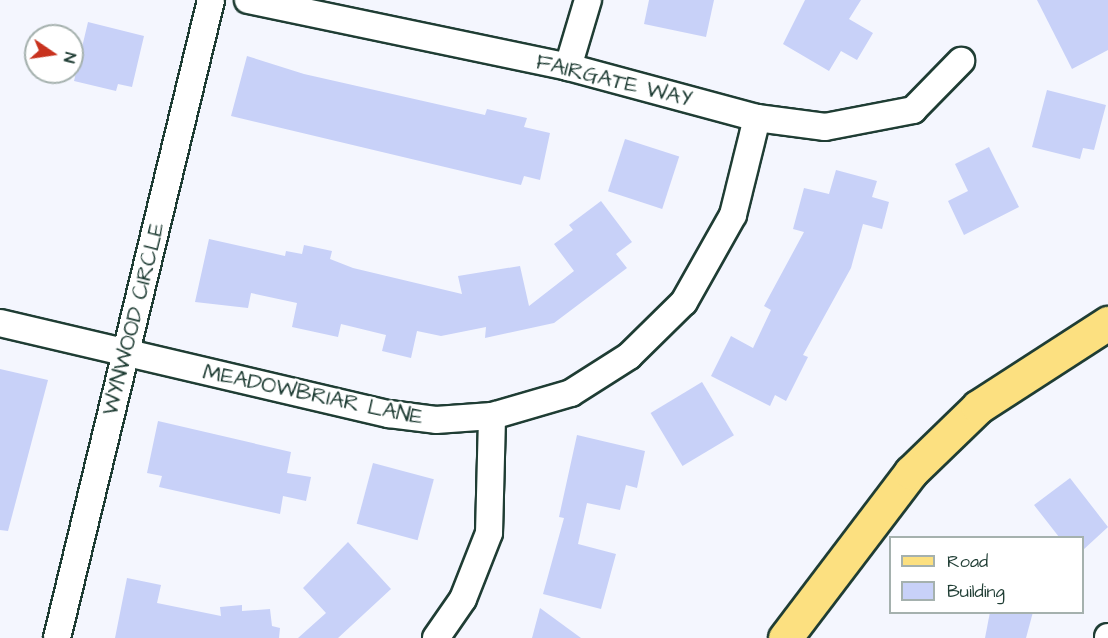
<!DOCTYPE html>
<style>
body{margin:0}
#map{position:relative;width:1108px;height:638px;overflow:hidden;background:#f4f6fe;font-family:"Architects Daughter",sans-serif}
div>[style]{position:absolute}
.building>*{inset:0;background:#c8d1f8;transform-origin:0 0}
.roads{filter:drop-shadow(2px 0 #1f3d34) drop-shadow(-2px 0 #1f3d34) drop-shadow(0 2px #1f3d34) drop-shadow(0 -2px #1f3d34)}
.minor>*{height:26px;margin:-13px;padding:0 13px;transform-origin:13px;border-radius:13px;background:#fff}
.major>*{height:33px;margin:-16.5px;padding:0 16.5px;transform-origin:16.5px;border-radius:16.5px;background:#fce080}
span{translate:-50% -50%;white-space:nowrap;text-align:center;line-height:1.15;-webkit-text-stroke:5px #fff;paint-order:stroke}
.street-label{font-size:22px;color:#1f3d34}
.legend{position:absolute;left:889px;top:536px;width:195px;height:78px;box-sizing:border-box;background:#fff;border:2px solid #a5b1ae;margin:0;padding:8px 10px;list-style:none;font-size:18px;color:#1f3d34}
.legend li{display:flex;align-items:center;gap:12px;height:30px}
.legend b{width:30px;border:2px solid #a5b1ae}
.north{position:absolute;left:24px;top:24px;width:60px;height:60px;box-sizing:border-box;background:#fff;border:2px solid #a5b1ae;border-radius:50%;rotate:103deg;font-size:16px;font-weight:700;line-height:24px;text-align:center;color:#1f3d34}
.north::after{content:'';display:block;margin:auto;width:21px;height:27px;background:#c8321e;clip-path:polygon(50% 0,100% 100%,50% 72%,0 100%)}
</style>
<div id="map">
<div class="building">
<i style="clip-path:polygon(649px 0,714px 0,706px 37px,644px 24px)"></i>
<i style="clip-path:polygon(805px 0,861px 0,849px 19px,873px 33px,857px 60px,841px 51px,829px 71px,783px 44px)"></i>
<i style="clip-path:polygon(1037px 0,1108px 0,1108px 50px,1072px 69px)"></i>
<i style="clip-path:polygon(88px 22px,144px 36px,132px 87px,118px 84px,116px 91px,74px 81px)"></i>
<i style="clip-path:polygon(247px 56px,304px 74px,485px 115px,487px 109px,527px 118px,524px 127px,550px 133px,540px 180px,524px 176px,521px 185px,231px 116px)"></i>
<i style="clip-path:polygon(1047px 90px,1106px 105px,1094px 150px,1083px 148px,1080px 159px,1032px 147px)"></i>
<i style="left:625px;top:139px;width:57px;height:55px;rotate:18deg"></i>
<i style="clip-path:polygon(989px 147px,1019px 207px,964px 235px,948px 201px,968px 191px,955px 164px)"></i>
<i style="clip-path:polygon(836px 170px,877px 181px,872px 197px,889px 202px,882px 229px,863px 224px,851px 268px,803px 355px,808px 357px,786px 401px,775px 395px,770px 406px,711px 376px,731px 336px,753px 348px,771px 310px,764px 306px,804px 232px,793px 229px,804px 188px,829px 194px)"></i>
<i style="clip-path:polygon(601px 201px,632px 242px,616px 254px,627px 268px,554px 323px,485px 338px,486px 327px,441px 336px,417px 331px,411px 358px,382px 351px,386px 335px,341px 324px,338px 337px,292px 327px,297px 303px,251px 293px,248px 308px,195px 302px,209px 239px,285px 256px,286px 251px,302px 254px,304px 245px,332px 251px,330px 259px,353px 268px,462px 294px,458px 276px,520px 266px,529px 306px,574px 271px,554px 244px,573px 230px,569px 225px)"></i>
<i style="clip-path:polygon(0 369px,48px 380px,8px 531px,0 530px)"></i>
<i style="left:702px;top:382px;width:62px;height:60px;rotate:59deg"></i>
<i style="clip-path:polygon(158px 421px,291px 452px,287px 473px,311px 477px,306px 501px,283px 496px,280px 514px,159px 487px,162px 476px,147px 473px)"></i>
<i style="clip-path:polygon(577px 435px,645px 451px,637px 488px,626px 485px,620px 510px,587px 503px,578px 544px,616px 554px,601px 609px,543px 594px,564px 518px,559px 517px)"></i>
<i style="left:373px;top:463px;width:63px;height:63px;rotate:15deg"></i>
<i style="clip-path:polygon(1070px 478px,1108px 527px,1083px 550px,1083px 537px,1059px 537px,1034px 505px)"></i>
<i style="clip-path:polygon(348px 542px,391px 589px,338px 638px,298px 638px,326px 613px,303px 588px)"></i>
<i style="clip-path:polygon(127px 578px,161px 585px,157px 603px,221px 616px,220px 607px,242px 605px,242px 611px,270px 609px,272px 626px,280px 628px,279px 638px,115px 638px)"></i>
<i style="clip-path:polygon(540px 608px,581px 638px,532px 638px)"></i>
<i style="clip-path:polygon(990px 612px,1033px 612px,1026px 638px,985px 638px)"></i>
</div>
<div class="roads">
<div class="minor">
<i style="left:248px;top:0;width:327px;rotate:11.8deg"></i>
<i style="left:568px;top:67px;width:196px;rotate:15.1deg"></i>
<i style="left:757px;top:118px;width:69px;rotate:7.5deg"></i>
<i style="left:825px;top:127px;width:90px;rotate:-10.9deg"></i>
<i style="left:913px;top:110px;width:69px;rotate:-45.6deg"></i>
<i style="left:568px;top:67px;width:70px;rotate:-73.4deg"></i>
<i style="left:0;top:323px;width:400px;rotate:13.2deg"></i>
<i style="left:389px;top:414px;width:47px;rotate:7.3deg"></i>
<i style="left:436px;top:420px;width:56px;rotate:-4.1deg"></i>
<i style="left:492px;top:416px;width:82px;rotate:-16.2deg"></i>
<i style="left:571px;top:393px;width:69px;rotate:-32.5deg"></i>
<i style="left:629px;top:356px;width:77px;rotate:-44.5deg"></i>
<i style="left:684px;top:302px;width:100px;rotate:-60.6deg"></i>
<i style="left:733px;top:215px;width:100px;rotate:-76.1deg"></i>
<i style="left:57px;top:638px;width:656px;rotate:-76.43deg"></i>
<i style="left:436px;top:638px;width:47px;rotate:-55.3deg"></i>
<i style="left:463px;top:599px;width:71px;rotate:-68.5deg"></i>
<i style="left:489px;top:533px;width:117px;rotate:-88.5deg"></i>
<i style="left:1108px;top:638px;width:1px;rotate:-90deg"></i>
</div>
<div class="major">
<i style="left:785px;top:638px;width:208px;rotate:-52.8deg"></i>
<i style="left:911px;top:472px;width:93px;rotate:-44.1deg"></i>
<i style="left:978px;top:407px;width:155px;rotate:-32.9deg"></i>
</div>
</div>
<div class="street-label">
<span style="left:614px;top:81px;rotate:14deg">FAIRGATE WAY</span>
<span style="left:134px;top:319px;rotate:-76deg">WYNWOOD CIRCLE</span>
<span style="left:313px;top:395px;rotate:12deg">MEADOWBRIAR LANE</span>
</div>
<ul class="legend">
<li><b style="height:8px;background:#fce080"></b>Road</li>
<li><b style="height:16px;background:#c8d1f8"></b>Building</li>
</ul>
<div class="north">N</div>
</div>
